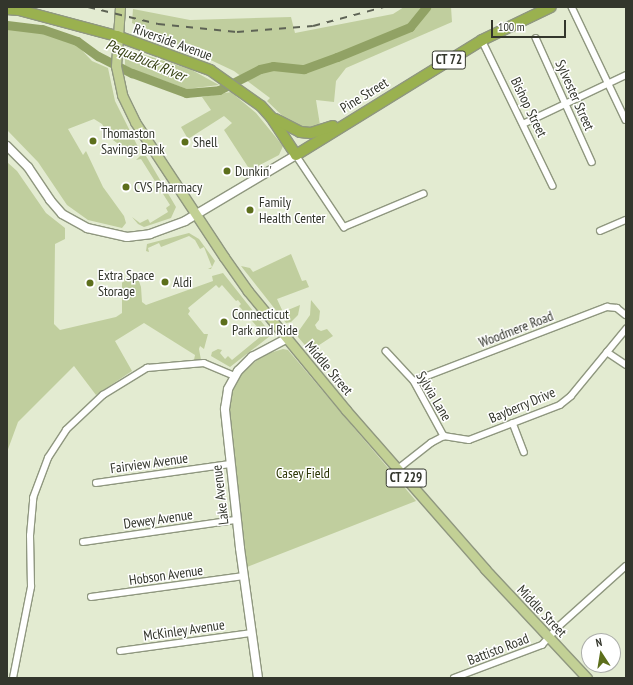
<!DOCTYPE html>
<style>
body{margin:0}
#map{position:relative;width:633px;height:685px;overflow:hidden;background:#e3ebd1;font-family:"PT Sans Narrow",sans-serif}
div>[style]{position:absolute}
.green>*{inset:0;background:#c0ce9e}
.river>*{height:9px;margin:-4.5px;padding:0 4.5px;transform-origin:4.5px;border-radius:4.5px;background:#91a265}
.roads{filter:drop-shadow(1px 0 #8f977f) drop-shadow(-1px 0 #8f977f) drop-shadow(0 1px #8f977f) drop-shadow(0 -1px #8f977f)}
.street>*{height:5.5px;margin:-2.75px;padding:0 2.75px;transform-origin:2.75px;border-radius:2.75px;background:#fff}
.secondary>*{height:8px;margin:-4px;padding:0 4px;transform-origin:4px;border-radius:4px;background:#fff}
.primary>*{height:9px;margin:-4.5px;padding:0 4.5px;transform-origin:4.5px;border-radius:4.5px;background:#c2d095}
.highway>*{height:10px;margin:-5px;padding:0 5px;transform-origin:5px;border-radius:5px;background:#9ab14f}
.rail>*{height:1.5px;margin-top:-0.75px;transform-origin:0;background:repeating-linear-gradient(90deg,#5e6355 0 7px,transparent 0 14px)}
.dots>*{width:11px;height:11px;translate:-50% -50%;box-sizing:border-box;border:2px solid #fff;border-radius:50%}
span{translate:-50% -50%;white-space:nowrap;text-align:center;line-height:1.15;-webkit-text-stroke:3px #fff;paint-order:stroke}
.shield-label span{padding:1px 3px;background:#fff;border:1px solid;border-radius:3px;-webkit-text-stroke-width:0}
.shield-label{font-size:13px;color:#33362c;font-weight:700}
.street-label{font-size:14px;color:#33362c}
.poi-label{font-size:14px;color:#33362c}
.left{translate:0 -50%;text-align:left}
.park-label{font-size:14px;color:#2b3505}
.water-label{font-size:15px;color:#384315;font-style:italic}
.frame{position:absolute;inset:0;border:8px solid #33362c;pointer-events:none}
.north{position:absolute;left:581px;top:633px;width:40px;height:40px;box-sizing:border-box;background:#fff;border:1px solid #adafab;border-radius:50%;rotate:348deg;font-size:11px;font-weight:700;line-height:16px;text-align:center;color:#33362c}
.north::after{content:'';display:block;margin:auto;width:14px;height:18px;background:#5d6f1c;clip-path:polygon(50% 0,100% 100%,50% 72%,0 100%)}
.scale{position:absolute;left:491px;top:20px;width:75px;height:18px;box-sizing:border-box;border:2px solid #33362c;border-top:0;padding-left:5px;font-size:12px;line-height:14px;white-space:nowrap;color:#33362c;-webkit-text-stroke:3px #fff;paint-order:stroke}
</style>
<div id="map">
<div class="green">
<i style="clip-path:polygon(404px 7px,451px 7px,452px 22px,346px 68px,336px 81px,334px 102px,316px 100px,320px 125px,309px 128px,291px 124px,267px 101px,270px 98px,234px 71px,132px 23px,133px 9px,190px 20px,291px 17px,295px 33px,393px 14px)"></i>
<i style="clip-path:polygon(7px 28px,41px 33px,75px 43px,92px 61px,108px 68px,115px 101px,138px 147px,132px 152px,127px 150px,110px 138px,102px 124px,94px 119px,68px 129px,83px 155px,86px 151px,103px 187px,124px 216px,126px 223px,122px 228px,88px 220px,67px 205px,38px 162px,7px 130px)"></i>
<i style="clip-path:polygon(135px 52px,190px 69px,219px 85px,187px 89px,134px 70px,125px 65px,125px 60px,127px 55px)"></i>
<i style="clip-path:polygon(231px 92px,256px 113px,283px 146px,279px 155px,250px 170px,224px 130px,232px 123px,224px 116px,188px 139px,181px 127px,211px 110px,202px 97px)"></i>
<i style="clip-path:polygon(140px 156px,146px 156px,176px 207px,171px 218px,144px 227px,138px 224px,132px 217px,140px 223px,148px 219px,150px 223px,168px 212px,166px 208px,170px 205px,141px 159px,136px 160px)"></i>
<i style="clip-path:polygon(7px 162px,17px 171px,46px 213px,65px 228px,65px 239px,55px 244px,54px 324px,60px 330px,116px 317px,122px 313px,122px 283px,129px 272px,136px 273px,141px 287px,142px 302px,146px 305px,213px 281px,212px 276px,223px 273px,268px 330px,270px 336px,230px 367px,211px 356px,212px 352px,218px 349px,222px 350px,220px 353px,225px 359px,228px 356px,232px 360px,260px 337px,256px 333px,260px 330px,239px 306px,241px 304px,238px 300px,236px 301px,222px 285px,219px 288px,216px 285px,188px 308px,190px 311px,188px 314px,204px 334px,208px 334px,204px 349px,200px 346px,199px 349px,201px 360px,194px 360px,195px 355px,144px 323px,115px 341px,132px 371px,96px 395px,74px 366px,18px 422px,7px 452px)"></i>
<i style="clip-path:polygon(189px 233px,199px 239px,215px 261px,211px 269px,208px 269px,212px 267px,204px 247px,200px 249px,195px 240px,189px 236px,161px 247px,159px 243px,148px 248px,149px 252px,146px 251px,147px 244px)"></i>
<i style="clip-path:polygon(291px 254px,302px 281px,306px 280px,309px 287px,277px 299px,283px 312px,300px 305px,298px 315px,291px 322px,286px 323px,241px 266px,250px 268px,253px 272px)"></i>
<i style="clip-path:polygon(311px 300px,320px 311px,319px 320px,315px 325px,317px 329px,321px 331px,327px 329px,333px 336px,310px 351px,298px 337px,298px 332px,310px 315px)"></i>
<i style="clip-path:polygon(283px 349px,288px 350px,416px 501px,247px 567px,229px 406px,234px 384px,242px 373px,263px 355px)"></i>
</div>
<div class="river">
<i style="left:7px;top:25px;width:35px;rotate:7deg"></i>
<i style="left:42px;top:29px;width:37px;rotate:19deg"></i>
<i style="left:77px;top:41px;width:26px;rotate:36deg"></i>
<i style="left:98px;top:56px;width:38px;rotate:27deg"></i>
<i style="left:132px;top:73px;width:58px;rotate:20.3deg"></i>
<i style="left:186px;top:93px;width:33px;rotate:-5deg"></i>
<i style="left:219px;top:90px;width:46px;rotate:-27.1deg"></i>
<i style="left:260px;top:69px;width:13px;rotate:-13deg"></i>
<i style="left:273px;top:66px;width:31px;rotate:6deg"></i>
<i style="left:304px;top:69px;width:35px;rotate:-20deg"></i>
<i style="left:337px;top:57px;width:79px;rotate:-22.3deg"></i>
<i style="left:410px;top:27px;width:26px;rotate:-51deg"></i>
</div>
<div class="roads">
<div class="street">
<i style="left:572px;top:7px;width:125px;rotate:64.5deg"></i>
<i style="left:536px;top:38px;width:136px;rotate:65.7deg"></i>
<i style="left:482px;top:40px;width:162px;rotate:64.1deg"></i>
<i style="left:523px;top:124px;width:114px;rotate:-25.4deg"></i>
<i style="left:296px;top:155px;width:87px;rotate:56.3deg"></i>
<i style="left:344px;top:227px;width:86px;rotate:-22.7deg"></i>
<i style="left:600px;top:231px;width:28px;rotate:-23deg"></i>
<i style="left:386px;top:351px;width:41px;rotate:47deg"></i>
<i style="left:414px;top:381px;width:63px;rotate:61.4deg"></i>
<i style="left:607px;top:352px;width:23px;rotate:34deg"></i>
<i style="left:414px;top:381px;width:207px;rotate:-21deg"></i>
<i style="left:607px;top:307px;width:10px;rotate:6deg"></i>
<i style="left:617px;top:308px;width:11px;rotate:38deg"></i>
<i style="left:513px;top:423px;width:31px;rotate:69deg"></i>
<i style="left:444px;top:436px;width:25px;rotate:9deg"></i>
<i style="left:469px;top:440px;width:97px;rotate:-21deg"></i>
<i style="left:560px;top:405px;width:14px;rotate:-39deg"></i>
<i style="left:571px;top:396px;width:87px;rotate:-50.6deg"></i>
<i style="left:398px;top:469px;width:42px;rotate:-38.2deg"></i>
<i style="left:431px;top:443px;width:15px;rotate:-28deg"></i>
<i style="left:96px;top:483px;width:135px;rotate:-8.1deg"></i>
<i style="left:83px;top:542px;width:155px;rotate:-8.2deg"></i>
<i style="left:91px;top:597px;width:154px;rotate:-7.8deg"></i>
<i style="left:120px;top:651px;width:133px;rotate:-7.8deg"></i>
<i style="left:13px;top:678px;width:93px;rotate:-78.8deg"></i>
<i style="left:31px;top:587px;width:51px;rotate:-91.1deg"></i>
<i style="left:30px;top:536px;width:38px;rotate:-85deg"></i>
<i style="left:33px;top:498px;width:43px;rotate:-69.4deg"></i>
<i style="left:48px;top:458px;width:33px;rotate:-57deg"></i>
<i style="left:66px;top:430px;width:51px;rotate:-43.4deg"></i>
<i style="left:103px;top:395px;width:52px;rotate:-31.5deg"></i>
<i style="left:147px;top:368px;width:57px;rotate:-5deg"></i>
<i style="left:204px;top:363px;width:33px;rotate:23deg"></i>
<i style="left:454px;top:678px;width:94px;rotate:-20.6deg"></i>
<i style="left:542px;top:645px;width:24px;rotate:-48deg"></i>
<i style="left:558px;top:627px;width:91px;rotate:-41.9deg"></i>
</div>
<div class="secondary">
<i style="left:7px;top:146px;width:30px;rotate:45deg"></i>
<i style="left:28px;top:167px;width:40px;rotate:56deg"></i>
<i style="left:50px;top:200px;width:18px;rotate:49deg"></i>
<i style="left:62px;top:214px;width:29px;rotate:29deg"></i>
<i style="left:87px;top:228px;width:41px;rotate:12.7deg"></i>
<i style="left:127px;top:237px;width:23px;rotate:-7deg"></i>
<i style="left:150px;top:234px;width:37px;rotate:-20deg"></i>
<i style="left:185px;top:221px;width:129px;rotate:-30.7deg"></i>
<i style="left:258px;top:678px;width:131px;rotate:-97.9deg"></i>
<i style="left:240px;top:548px;width:140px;rotate:-96.2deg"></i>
<i style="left:225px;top:409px;width:20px;rotate:-81deg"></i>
<i style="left:228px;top:389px;width:21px;rotate:-61deg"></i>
<i style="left:238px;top:371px;width:20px;rotate:-45deg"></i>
<i style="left:252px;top:357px;width:40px;rotate:-28deg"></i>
</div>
<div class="primary">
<i style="left:120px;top:7px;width:59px;rotate:93.9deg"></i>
<i style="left:116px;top:66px;width:30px;rotate:78deg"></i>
<i style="left:122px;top:95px;width:30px;rotate:64deg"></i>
<i style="left:135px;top:122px;width:162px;rotate:56.6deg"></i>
<i style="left:224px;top:257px;width:42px;rotate:54.8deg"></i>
<i style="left:248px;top:291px;width:154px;rotate:50.5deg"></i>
<i style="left:346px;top:410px;width:211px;rotate:48.8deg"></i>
<i style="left:485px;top:569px;width:149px;rotate:46.9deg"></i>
</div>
<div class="highway">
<i style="left:7px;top:9px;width:12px;rotate:5deg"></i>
<i style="left:19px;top:10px;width:101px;rotate:14.9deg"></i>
<i style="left:117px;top:36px;width:99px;rotate:20.1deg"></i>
<i style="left:210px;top:70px;width:62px;rotate:35.2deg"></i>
<i style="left:261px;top:106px;width:15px;rotate:48deg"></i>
<i style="left:271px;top:117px;width:45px;rotate:56.7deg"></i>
<i style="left:296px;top:155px;width:219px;rotate:-31.7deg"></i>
<i style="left:482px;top:40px;width:76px;rotate:-25.6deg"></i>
<i style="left:275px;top:119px;width:28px;rotate:27deg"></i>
<i style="left:300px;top:132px;width:11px;rotate:5deg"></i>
<i style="left:311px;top:133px;width:23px;rotate:-18deg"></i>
</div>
</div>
<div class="rail">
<i style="left:88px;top:7px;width:72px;rotate:13.7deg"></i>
<i style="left:158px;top:24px;width:79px;rotate:5.8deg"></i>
<i style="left:237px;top:32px;width:76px;rotate:-4.5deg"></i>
<i style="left:313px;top:26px;width:73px;rotate:-15deg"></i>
</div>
<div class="dots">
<i style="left:93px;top:141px;background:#5d6f1c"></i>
<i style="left:185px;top:142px;background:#5d6f1c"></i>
<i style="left:227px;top:171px;background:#5d6f1c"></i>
<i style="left:126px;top:187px;background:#5d6f1c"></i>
<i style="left:250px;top:210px;background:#5d6f1c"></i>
<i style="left:165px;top:282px;background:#5d6f1c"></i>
<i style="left:90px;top:283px;background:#5d6f1c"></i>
<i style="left:224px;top:322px;background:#5d6f1c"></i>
</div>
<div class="shield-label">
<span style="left:449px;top:60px">CT 72</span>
<span style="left:406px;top:478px">CT 229</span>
</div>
<div class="street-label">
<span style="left:173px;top:42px;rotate:20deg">Riverside Avenue</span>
<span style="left:364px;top:95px;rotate:-32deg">Pine Street</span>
<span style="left:575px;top:95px;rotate:66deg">Sylvester Street</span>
<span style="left:529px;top:107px;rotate:64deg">Bishop Street</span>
<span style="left:516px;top:329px;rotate:-21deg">Woodmere Road</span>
<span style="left:329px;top:368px;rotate:50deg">Middle Street</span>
<span style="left:434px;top:396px;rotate:59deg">Sylvia Lane</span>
<span style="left:522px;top:405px;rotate:-23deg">Bayberry Drive</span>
<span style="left:149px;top:463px;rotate:-8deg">Fairview Avenue</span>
<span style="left:220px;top:495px;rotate:-97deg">Lake Avenue</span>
<span style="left:158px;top:519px;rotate:-8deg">Dewey Avenue</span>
<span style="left:166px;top:575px;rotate:-8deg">Hobson Avenue</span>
<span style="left:542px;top:611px;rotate:47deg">Middle Street</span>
<span style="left:184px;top:630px;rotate:-8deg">McKinley Avenue</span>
<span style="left:498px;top:649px;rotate:-21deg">Battisto Road</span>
</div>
<div class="poi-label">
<span class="left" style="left:101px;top:141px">Thomaston<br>Savings Bank</span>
<span class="left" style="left:193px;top:142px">Shell</span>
<span class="left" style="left:235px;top:171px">Dunkin'</span>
<span class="left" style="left:134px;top:187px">CVS Pharmacy</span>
<span class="left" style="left:259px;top:210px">Family<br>Health Center</span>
<span class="left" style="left:98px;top:283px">Extra Space<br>Storage</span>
<span class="left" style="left:173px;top:282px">Aldi</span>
<span class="left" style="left:232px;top:322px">Connecticut<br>Park and Ride</span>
</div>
<div class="park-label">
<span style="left:303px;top:473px">Casey Field</span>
</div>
<div class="water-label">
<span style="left:146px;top:60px;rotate:23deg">Pequabuck River</span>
</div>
<div class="frame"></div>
<div class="north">N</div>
<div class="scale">100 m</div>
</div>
